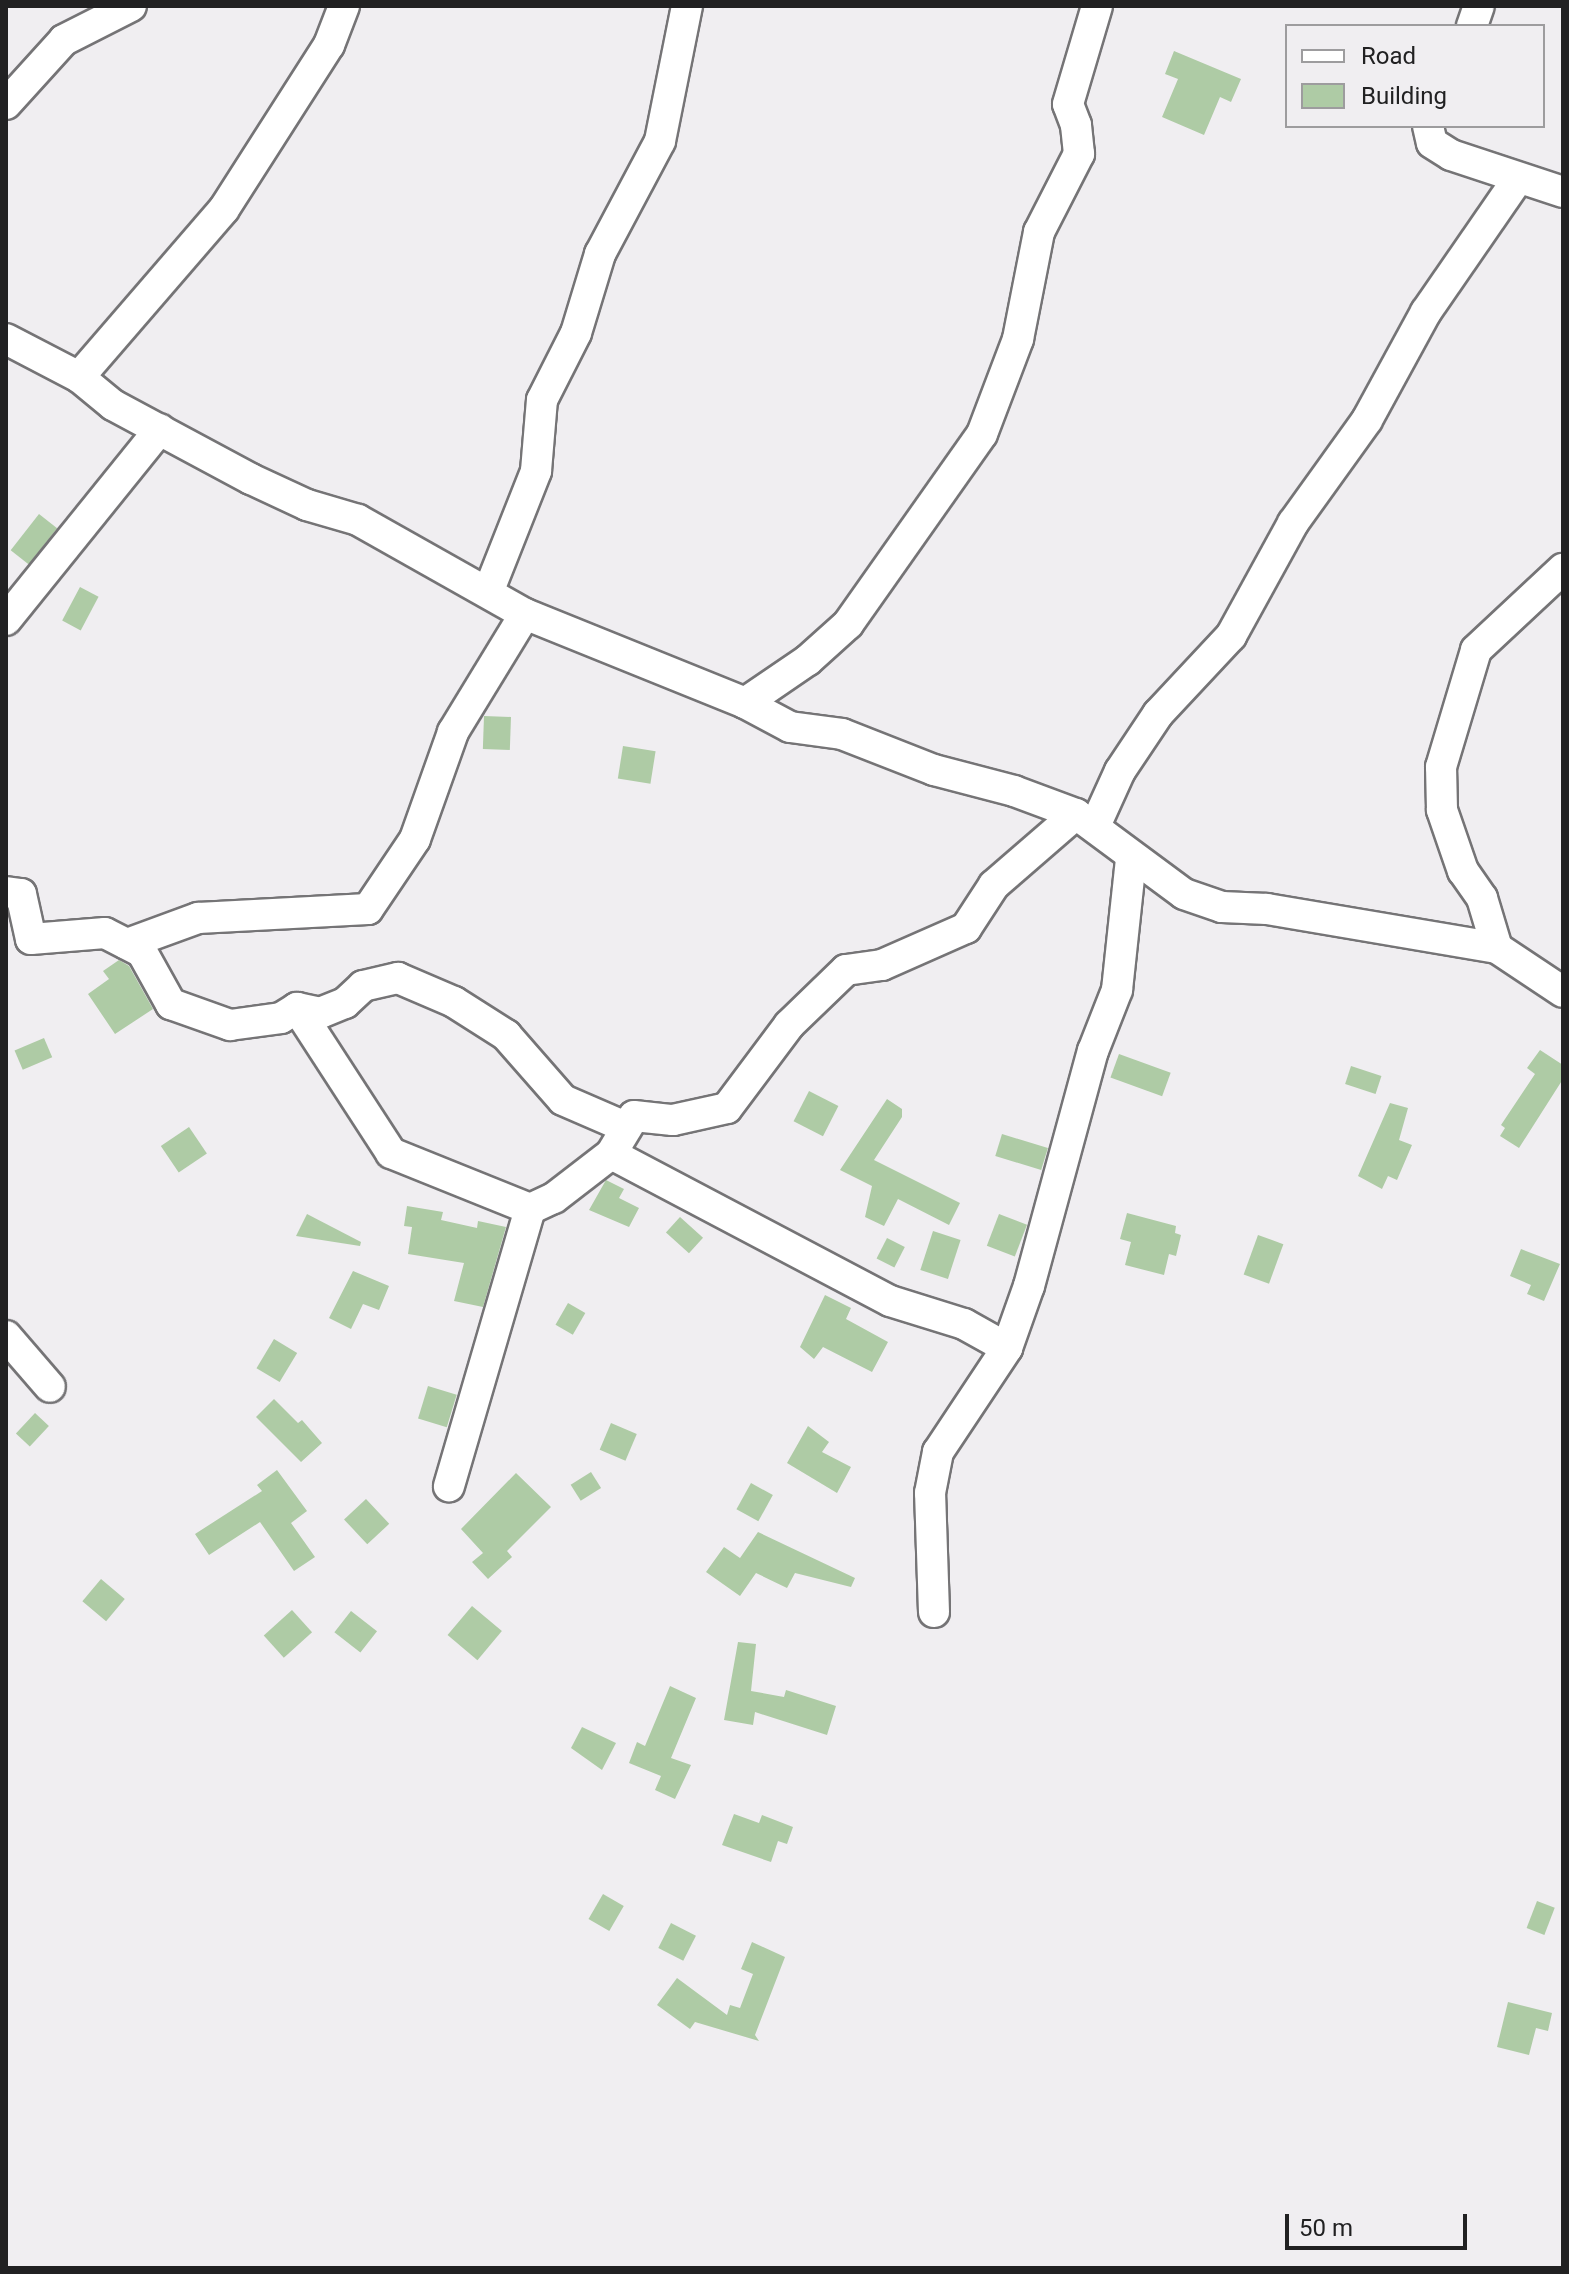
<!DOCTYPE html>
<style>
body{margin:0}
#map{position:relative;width:1569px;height:2274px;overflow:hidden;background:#f0eef1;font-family:Roboto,sans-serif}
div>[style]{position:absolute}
.building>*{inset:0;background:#aecba5;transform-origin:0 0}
.roads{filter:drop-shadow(2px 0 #757476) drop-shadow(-2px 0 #757476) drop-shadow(0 2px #757476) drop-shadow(0 -2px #757476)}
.minor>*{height:30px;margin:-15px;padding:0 15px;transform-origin:15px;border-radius:15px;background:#fff}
span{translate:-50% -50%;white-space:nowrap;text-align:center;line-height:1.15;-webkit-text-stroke:7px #f0eef1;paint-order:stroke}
.frame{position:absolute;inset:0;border:8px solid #212122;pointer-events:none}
.legend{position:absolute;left:1285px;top:24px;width:260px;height:104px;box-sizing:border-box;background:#f0eef1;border:2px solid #9d9c9e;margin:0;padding:10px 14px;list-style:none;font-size:24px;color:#212122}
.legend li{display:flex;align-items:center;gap:16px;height:40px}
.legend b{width:40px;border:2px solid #9d9c9e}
.scale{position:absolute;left:1285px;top:2214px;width:182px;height:36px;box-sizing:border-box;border:4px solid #212122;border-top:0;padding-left:10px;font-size:24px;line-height:28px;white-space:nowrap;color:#212122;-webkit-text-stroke:6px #f0eef1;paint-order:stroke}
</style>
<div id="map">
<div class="building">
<i style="clip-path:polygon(1174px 51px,1241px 79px,1231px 102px,1220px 97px,1204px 135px,1162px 117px,1178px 79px,1165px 74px)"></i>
<i style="left:39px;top:514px;width:23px;height:46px;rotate:38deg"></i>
<i style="left:80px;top:587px;width:21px;height:38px;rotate:28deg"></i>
<i style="left:484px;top:716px;width:27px;height:33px;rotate:2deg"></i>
<i style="left:623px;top:746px;width:33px;height:33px;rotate:9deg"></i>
<i style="clip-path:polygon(119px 960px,129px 966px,153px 1009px,115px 1034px,88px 994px,109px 979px,103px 971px)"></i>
<i style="left:44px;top:1038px;width:21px;height:32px;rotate:67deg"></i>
<i style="clip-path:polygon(1540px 1050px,1563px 1065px,1563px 1079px,1519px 1148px,1500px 1136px,1505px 1128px,1501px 1125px,1535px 1074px,1527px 1068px)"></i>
<i style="left:1119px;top:1054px;width:55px;height:25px;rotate:20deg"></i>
<i style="left:1351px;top:1066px;width:32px;height:19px;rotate:18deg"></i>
<i style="left:809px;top:1091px;width:33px;height:34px;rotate:27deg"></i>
<i style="clip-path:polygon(887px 1099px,902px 1109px,902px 1117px,874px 1160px,960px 1203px,949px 1225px,898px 1199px,884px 1226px,865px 1217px,872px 1186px,840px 1170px)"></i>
<i style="clip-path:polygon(1390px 1103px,1408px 1108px,1399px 1140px,1412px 1145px,1397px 1180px,1388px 1176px,1382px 1189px,1358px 1176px)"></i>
<i style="left:189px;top:1127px;width:32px;height:34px;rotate:56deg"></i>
<i style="left:1002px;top:1134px;width:48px;height:23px;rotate:17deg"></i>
<i style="clip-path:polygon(606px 1180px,624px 1189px,619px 1198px,639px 1208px,629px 1227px,589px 1210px)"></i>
<i style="clip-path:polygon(407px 1206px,443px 1212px,441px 1220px,477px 1228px,478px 1221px,506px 1227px,483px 1307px,454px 1301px,464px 1263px,408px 1254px,412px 1227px,404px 1226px)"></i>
<i style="clip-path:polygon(1127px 1213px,1176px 1226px,1175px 1233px,1181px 1235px,1176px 1256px,1169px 1254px,1164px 1275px,1125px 1265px,1131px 1242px,1120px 1239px)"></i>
<i style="clip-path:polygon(307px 1214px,361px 1242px,360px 1246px,296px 1236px)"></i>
<i style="left:999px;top:1214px;width:30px;height:34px;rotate:21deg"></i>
<i style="left:680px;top:1217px;width:31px;height:21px;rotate:42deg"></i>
<i style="left:933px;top:1231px;width:29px;height:41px;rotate:18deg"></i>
<i style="left:1258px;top:1235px;width:27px;height:42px;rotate:20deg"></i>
<i style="left:887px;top:1238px;width:20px;height:23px;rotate:27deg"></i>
<i style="clip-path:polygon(1521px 1249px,1560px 1264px,1544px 1301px,1527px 1294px,1531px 1285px,1510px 1276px)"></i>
<i style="clip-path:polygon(353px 1271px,389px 1286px,379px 1310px,363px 1304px,351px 1329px,329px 1318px)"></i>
<i style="clip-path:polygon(825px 1295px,851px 1308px,846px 1319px,888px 1342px,872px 1372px,823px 1347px,814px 1359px,800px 1347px)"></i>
<i style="left:568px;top:1303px;width:20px;height:25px;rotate:30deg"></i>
<i style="left:274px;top:1339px;width:27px;height:34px;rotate:31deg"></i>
<i style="left:428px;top:1386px;width:30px;height:34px;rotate:17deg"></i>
<i style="clip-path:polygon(274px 1399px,298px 1423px,302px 1420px,322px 1443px,301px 1462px,256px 1417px)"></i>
<i style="left:35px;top:1413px;width:19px;height:28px;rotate:43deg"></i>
<i style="left:611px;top:1423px;width:28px;height:29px;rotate:23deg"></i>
<i style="clip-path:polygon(808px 1426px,829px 1442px,822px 1452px,851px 1467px,837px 1493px,787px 1463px)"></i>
<i style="clip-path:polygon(277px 1470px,307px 1511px,291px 1523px,315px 1557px,294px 1571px,260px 1522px,209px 1555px,195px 1534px,262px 1491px,257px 1485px)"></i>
<i style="left:591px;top:1472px;width:19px;height:24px;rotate:58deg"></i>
<i style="clip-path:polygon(516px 1473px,551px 1507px,507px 1551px,512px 1557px,488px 1579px,472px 1562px,483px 1553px,461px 1529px)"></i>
<i style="left:751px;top:1483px;width:25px;height:30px;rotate:29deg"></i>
<i style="left:366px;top:1499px;width:34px;height:30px;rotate:47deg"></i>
<i style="clip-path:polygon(758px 1532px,855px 1578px,851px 1587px,795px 1573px,787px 1588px,756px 1573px,740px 1596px,706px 1572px,724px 1547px,740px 1558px)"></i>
<i style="left:101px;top:1579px;width:31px;height:29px;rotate:40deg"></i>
<i style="left:472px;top:1606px;width:39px;height:38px;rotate:40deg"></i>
<i style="left:292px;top:1610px;width:30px;height:38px;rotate:48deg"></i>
<i style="left:351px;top:1611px;width:33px;height:27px;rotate:38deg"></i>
<i style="clip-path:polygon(738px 1642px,756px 1644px,751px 1691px,784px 1697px,786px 1690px,836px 1706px,827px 1735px,755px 1712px,753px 1725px,724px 1720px)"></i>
<i style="clip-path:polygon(670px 1686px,696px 1698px,671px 1758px,691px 1765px,675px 1799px,655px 1790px,661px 1776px,629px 1763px,637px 1742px,645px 1746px)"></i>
<i style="clip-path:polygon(582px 1727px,616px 1743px,602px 1770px,571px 1748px)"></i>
<i style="clip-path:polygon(734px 1814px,759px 1823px,762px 1815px,793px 1827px,787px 1844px,778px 1841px,771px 1862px,722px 1845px)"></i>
<i style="left:603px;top:1894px;width:24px;height:29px;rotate:30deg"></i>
<i style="left:1537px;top:1901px;width:19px;height:29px;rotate:21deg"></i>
<i style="left:671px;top:1923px;width:28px;height:28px;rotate:27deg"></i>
<i style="clip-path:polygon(752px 1942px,785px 1957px,755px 2035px,759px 2041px,695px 2022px,690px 2029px,657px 2005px,677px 1978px,727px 2015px,730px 2005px,740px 2008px,753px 1974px,741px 1969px)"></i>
<i style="clip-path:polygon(1508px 2002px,1552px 2013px,1548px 2031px,1536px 2028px,1529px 2055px,1497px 2047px)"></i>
</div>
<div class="roads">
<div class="minor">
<i style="left:1472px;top:26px;width:21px;rotate:-71deg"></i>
<i style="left:6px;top:104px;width:86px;rotate:-47.8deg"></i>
<i style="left:64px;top:40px;width:75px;rotate:-26.9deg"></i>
<i style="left:1428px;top:126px;width:17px;rotate:77deg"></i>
<i style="left:1432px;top:143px;width:22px;rotate:32deg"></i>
<i style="left:1451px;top:155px;width:118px;rotate:18.3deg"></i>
<i style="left:6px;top:339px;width:82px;rotate:27.5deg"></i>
<i style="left:79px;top:377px;width:44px;rotate:39.5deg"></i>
<i style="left:113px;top:405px;width:157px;rotate:28.2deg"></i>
<i style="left:251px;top:479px;width:62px;rotate:24.9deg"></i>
<i style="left:307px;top:505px;width:53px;rotate:16.4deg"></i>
<i style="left:358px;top:520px;width:192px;rotate:29.4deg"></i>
<i style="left:525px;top:614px;width:237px;rotate:22deg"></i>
<i style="left:745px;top:703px;width:51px;rotate:28.1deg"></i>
<i style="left:790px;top:727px;width:52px;rotate:7.7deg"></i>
<i style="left:842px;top:734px;width:99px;rotate:21.4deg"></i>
<i style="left:934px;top:770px;width:83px;rotate:14.7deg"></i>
<i style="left:1014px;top:791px;width:66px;rotate:20.4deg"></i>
<i style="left:1076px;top:814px;width:134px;rotate:36.5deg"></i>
<i style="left:1184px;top:894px;width:40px;rotate:18.9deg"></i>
<i style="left:1222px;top:907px;width:45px;rotate:2.5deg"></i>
<i style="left:1267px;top:909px;width:233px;rotate:9.6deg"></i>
<i style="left:1497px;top:948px;width:79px;rotate:33.7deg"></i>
<i style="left:79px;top:377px;width:222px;rotate:-49.2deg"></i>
<i style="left:224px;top:209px;width:195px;rotate:-57.4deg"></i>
<i style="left:329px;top:45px;width:42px;rotate:-69deg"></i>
<i style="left:489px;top:590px;width:128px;rotate:-68.4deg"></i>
<i style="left:536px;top:471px;width:71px;rotate:-85.2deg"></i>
<i style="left:542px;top:400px;width:75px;rotate:-63.1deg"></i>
<i style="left:576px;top:333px;width:83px;rotate:-73.1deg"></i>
<i style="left:600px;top:254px;width:128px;rotate:-62deg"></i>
<i style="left:660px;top:141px;width:138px;rotate:-78.7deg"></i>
<i style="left:6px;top:620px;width:245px;rotate:-51.1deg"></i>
<i style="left:745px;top:703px;width:76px;rotate:-34.3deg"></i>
<i style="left:808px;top:660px;width:54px;rotate:-42deg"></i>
<i style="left:848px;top:624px;width:232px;rotate:-54.8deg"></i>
<i style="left:982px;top:434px;width:102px;rotate:-69.2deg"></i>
<i style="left:1018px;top:339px;width:109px;rotate:-78.9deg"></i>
<i style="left:1039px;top:232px;width:88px;rotate:-62.9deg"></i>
<i style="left:1079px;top:154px;width:29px;rotate:-96deg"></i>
<i style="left:1076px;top:125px;width:22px;rotate:-111deg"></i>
<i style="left:1068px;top:104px;width:102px;rotate:-73.5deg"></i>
<i style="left:1095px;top:826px;width:60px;rotate:-65.6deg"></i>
<i style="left:1120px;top:771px;width:69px;rotate:-56.3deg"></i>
<i style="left:1158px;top:714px;width:107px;rotate:-46.9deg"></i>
<i style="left:1231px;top:636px;width:129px;rotate:-61.2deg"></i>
<i style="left:1293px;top:523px;width:127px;rotate:-54.3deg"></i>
<i style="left:1367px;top:420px;width:123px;rotate:-61.4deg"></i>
<i style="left:1426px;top:312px;width:160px;rotate:-55.4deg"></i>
<i style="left:6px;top:892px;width:15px;rotate:8deg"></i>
<i style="left:21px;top:894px;width:46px;rotate:77.5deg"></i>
<i style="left:31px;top:939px;width:74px;rotate:-4.6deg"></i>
<i style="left:105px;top:933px;width:42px;rotate:27.2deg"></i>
<i style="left:142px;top:952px;width:60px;rotate:60.9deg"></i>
<i style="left:171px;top:1004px;width:63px;rotate:19.6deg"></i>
<i style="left:230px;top:1025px;width:51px;rotate:-7.8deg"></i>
<i style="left:281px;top:1018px;width:19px;rotate:-32deg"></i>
<i style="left:297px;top:1008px;width:24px;rotate:12deg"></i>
<i style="left:320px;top:1013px;width:27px;rotate:-22deg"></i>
<i style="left:345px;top:1003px;width:25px;rotate:-43deg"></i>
<i style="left:363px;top:986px;width:36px;rotate:-13deg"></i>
<i style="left:398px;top:978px;width:61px;rotate:23.2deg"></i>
<i style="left:454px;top:1002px;width:62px;rotate:32.4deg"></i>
<i style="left:506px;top:1035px;width:86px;rotate:48.8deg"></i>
<i style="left:563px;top:1100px;width:68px;rotate:23.5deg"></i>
<i style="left:127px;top:944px;width:76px;rotate:-20.1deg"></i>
<i style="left:198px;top:918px;width:170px;rotate:-3deg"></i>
<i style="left:368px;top:909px;width:84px;rotate:-56.1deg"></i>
<i style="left:415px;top:839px;width:114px;rotate:-70.4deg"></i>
<i style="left:453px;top:732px;width:138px;rotate:-58.6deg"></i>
<i style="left:1497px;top:948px;width:52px;rotate:-106.7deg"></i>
<i style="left:1482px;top:898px;width:33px;rotate:-125deg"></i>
<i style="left:1463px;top:871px;width:65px;rotate:-109deg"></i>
<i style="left:1442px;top:810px;width:43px;rotate:-91.3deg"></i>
<i style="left:1441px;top:767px;width:122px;rotate:-73.3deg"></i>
<i style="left:1476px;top:650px;width:119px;rotate:-43deg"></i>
<i style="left:297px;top:1008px;width:173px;rotate:57deg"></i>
<i style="left:391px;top:1153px;width:150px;rotate:21.9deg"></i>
<i style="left:530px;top:1209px;width:289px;rotate:106.3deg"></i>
<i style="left:530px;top:1209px;width:26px;rotate:-25deg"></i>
<i style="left:554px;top:1198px;width:72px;rotate:-37.7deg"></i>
<i style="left:6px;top:1336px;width:67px;rotate:49.2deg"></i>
<i style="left:1007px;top:1348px;width:49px;rotate:-150.8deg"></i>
<i style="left:964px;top:1324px;width:77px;rotate:-162.7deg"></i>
<i style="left:890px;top:1301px;width:315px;rotate:-152.2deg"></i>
<i style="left:611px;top:1154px;width:44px;rotate:-58.8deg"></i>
<i style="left:634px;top:1116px;width:39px;rotate:6deg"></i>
<i style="left:673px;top:1120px;width:55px;rotate:-12.5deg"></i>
<i style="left:727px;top:1108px;width:104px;rotate:-53.2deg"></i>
<i style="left:789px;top:1025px;width:79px;rotate:-44deg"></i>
<i style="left:846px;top:970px;width:36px;rotate:-8deg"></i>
<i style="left:882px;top:965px;width:92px;rotate:-23.8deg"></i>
<i style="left:966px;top:928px;width:51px;rotate:-56.9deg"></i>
<i style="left:994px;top:885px;width:108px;rotate:-40.9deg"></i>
<i style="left:934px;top:1612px;width:119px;rotate:-91.9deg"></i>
<i style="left:930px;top:1493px;width:42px;rotate:-79deg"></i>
<i style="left:938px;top:1452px;width:125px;rotate:-56.4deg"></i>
<i style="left:1007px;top:1348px;width:66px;rotate:-70.5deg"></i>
<i style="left:1029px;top:1286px;width:244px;rotate:-74.8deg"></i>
<i style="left:1093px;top:1051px;width:66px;rotate:-68.5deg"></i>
<i style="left:1117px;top:990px;width:132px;rotate:-83.9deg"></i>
</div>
</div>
<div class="frame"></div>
<ul class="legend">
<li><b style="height:10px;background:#fff"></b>Road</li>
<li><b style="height:22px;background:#aecba5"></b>Building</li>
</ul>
<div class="scale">50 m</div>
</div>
